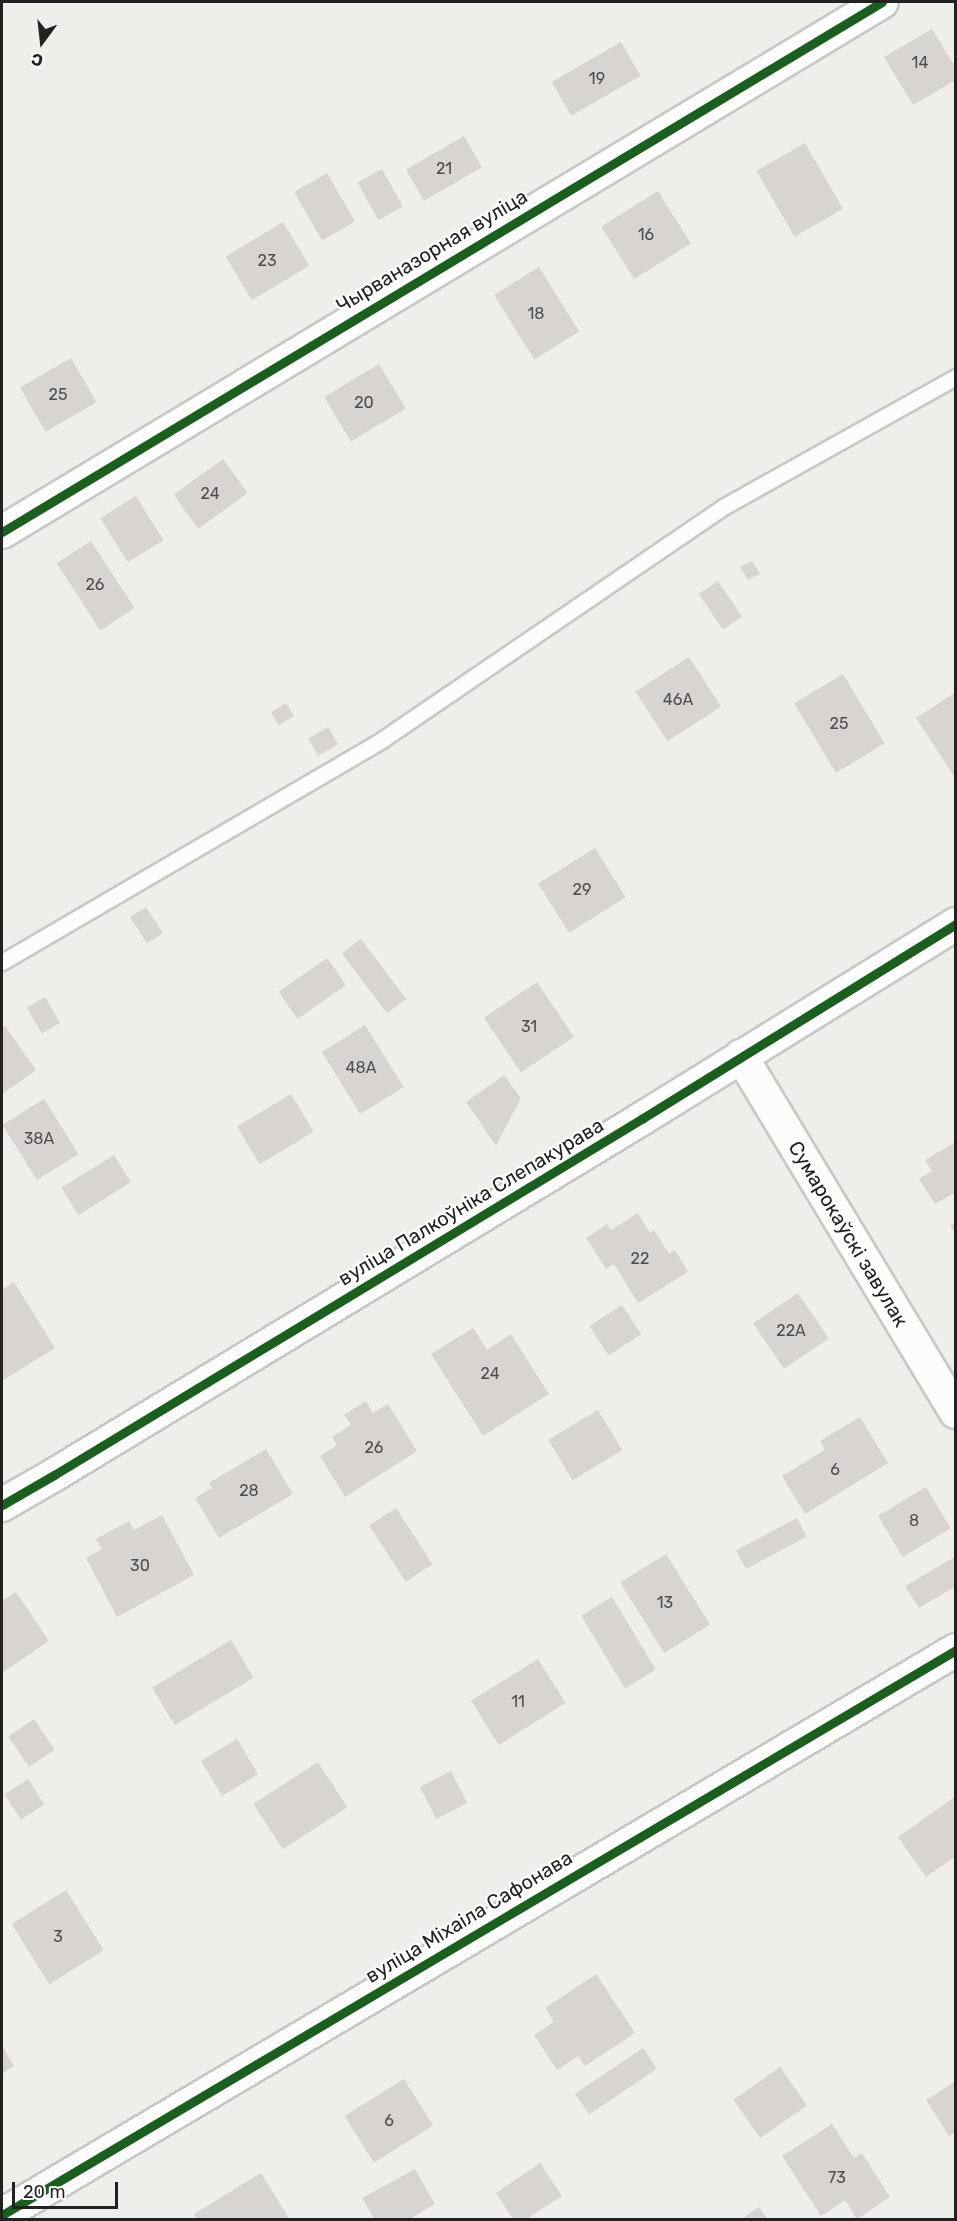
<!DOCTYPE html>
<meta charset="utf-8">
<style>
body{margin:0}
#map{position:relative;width:957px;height:2221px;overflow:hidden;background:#f0eeeb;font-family:Rubik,sans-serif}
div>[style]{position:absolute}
.building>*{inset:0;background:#d7d4d2;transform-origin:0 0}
.roads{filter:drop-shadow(2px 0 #c9c8c7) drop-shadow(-2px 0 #c9c8c7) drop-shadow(0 2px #c9c8c7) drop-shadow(0 -2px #c9c8c7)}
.lane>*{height:15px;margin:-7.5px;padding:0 7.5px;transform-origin:7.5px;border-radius:7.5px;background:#fdfcfc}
.street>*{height:32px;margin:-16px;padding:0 16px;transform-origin:16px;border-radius:16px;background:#fdfcfc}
.cycleway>*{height:9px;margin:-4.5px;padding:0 4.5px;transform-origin:4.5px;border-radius:4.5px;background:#1b5e20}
span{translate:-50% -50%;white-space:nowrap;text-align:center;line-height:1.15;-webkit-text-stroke:4.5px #fff;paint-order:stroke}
.number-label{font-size:16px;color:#4f4e4e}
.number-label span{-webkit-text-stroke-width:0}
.street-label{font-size:20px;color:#222}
.frame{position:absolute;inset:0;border:3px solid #222;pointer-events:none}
.north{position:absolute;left:12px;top:12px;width:60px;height:60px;-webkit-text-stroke:4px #fff;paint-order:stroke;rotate:195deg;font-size:16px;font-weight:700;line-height:24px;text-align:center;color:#222}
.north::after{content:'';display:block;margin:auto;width:21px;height:27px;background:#222;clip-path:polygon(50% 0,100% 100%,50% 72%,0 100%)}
.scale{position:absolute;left:12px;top:2182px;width:106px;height:27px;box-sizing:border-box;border:3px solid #222;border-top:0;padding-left:8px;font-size:18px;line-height:21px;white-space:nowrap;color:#222;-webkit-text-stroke:4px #fff;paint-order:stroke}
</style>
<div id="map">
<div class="building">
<i style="clip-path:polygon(932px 29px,956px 68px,956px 80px,913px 105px,884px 57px)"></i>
<i style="left:621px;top:42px;width:39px;height:80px;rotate:60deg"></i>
<i style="left:464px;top:136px;width:36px;height:67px;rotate:60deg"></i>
<i style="left:805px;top:143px;width:76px;height:56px;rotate:60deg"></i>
<i style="left:382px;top:169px;width:43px;height:28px;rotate:61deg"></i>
<i style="left:327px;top:173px;width:56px;height:38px;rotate:60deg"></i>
<i style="left:658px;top:191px;width:62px;height:67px;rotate:58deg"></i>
<i style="left:283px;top:222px;width:51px;height:67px;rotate:59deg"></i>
<i style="left:539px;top:267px;width:76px;height:53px;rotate:58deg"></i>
<i style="left:71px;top:358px;width:51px;height:59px;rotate:60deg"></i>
<i style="left:379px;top:364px;width:52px;height:64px;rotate:59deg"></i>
<i style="left:223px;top:459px;width:42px;height:61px;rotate:54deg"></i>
<i style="left:136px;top:496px;width:52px;height:42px;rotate:58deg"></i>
<i style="left:91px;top:541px;width:80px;height:41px;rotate:57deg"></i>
<i style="clip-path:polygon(752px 561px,760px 574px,748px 580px,740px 567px)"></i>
<i style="left:718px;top:581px;width:43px;height:23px;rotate:56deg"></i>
<i style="left:689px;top:657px;width:59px;height:64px;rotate:57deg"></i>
<i style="left:843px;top:674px;width:81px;height:57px;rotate:59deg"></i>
<i style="clip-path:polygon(956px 692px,956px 779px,916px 718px)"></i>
<i style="left:286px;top:703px;width:15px;height:18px;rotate:58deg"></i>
<i style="left:328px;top:727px;width:20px;height:23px;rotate:60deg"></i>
<i style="left:595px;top:848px;width:58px;height:67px;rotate:58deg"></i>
<i style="left:146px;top:907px;width:31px;height:19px;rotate:57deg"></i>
<i style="left:361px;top:939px;width:75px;height:24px;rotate:53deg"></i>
<i style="left:327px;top:958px;width:33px;height:59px;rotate:55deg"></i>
<i style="left:537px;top:982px;width:66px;height:64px;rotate:56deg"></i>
<i style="left:45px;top:997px;width:30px;height:21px;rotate:60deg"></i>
<i style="left:365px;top:1025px;width:73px;height:51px;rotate:58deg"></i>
<i style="clip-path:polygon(5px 1026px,36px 1070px,2px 1094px,2px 1028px)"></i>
<i style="clip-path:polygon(504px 1075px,521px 1098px,496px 1146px,466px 1102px)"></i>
<i style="left:291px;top:1094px;width:44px;height:63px;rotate:59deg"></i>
<i style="left:44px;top:1099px;width:65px;height:49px;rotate:58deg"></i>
<i style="clip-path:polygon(956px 1142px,956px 1192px,935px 1204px,919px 1179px,932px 1171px,925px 1160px)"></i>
<i style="left:114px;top:1155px;width:32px;height:62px;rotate:58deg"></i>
<i style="clip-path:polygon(638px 1213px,650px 1233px,654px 1230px,669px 1254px,675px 1250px,688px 1272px,638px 1303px,614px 1264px,606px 1269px,586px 1238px,607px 1224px,611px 1230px)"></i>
<i style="clip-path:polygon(956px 1222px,956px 1235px,950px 1225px)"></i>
<i style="clip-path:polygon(14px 1282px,55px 1348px,2px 1381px,2px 1290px)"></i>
<i style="left:798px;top:1293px;width:55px;height:54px;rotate:56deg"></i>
<i style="left:622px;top:1305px;width:35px;height:39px;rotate:57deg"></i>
<i style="clip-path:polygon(473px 1328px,487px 1350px,511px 1334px,549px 1394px,483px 1436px,431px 1354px)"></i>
<i style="clip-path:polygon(366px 1401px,373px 1413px,388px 1404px,417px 1451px,345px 1497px,320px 1456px,337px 1445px,332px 1437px,351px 1425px,344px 1415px)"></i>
<i style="left:598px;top:1410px;width:47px;height:58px;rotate:59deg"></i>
<i style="clip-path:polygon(860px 1417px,888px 1463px,805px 1514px,782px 1476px,825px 1450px,820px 1441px)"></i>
<i style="clip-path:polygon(266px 1449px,293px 1494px,219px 1538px,195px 1498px,212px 1488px,209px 1483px)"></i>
<i style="left:926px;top:1487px;width:48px;height:56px;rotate:59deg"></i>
<i style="left:396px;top:1508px;width:67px;height:32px;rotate:57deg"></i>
<i style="clip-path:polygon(162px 1515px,194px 1575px,117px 1617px,86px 1558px,102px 1549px,96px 1539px,129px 1521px,134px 1530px)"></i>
<i style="left:797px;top:1518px;width:21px;height:69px;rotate:62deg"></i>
<i style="left:666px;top:1554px;width:83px;height:54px;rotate:58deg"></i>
<i style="clip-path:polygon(956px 1556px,956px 1586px,919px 1608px,905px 1586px)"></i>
<i style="clip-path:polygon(16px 1592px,49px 1641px,2px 1673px,2px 1601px)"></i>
<i style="left:612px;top:1597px;width:85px;height:36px;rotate:59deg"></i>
<i style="left:231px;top:1640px;width:44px;height:92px;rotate:59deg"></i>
<i style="left:538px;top:1659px;width:52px;height:79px;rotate:58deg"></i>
<i style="left:34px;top:1719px;width:37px;height:31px;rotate:56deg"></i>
<i style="left:237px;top:1739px;width:41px;height:42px;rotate:59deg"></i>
<i style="left:318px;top:1762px;width:54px;height:77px;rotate:57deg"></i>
<i style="left:451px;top:1771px;width:36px;height:35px;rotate:63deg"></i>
<i style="left:28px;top:1779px;width:30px;height:28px;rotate:57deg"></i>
<i style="clip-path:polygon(956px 1796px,956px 1856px,926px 1877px,898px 1837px)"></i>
<i style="left:66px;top:1890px;width:71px;height:64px;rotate:58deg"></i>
<i style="clip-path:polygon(596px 1974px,635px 2033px,585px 2066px,578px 2056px,557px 2070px,534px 2035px,554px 2022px,545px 2008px)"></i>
<i style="clip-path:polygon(2px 2046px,14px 2066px,2px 2074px)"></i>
<i style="left:643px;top:2048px;width:25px;height:82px;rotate:56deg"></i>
<i style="left:780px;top:2067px;width:47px;height:57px;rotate:55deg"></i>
<i style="left:404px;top:2079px;width:55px;height:70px;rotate:58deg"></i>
<i style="clip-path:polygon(956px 2081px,956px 2132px,949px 2136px,926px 2100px)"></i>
<i style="clip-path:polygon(832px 2124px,854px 2158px,862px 2153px,890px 2197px,857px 2219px,845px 2200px,821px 2216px,782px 2156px)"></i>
<i style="clip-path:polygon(540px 2163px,562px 2196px,525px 2220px,514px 2220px,496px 2193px)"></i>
<i style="clip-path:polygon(415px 2169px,435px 2204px,408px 2220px,375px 2220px,362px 2198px)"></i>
<i style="clip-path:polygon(261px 2173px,290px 2220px,198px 2220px,194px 2214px)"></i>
<i style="clip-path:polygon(759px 2207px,768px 2220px,740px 2220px)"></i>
</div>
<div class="roads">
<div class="lane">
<i style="left:2px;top:962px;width:441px;rotate:-30.3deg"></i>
<i style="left:383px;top:739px;width:412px;rotate:-34.3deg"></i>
<i style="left:723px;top:507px;width:267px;rotate:-29.2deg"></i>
</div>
<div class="street">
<i style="left:2px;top:532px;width:1027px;rotate:-31.06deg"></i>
<i style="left:741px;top:1056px;width:416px;rotate:58.9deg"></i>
<i style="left:2px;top:1505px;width:60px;rotate:-30deg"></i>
<i style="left:54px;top:1475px;width:689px;rotate:-31.22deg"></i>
<i style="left:643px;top:1118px;width:368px;rotate:-31.8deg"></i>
<i style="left:2px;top:2215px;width:1109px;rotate:-30.64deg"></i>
</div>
</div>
<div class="cycleway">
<i style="left:2px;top:532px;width:1027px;rotate:-31.06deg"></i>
<i style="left:2px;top:1505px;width:60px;rotate:-30deg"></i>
<i style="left:54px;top:1475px;width:689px;rotate:-31.22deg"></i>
<i style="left:643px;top:1118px;width:368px;rotate:-31.8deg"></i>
<i style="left:2px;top:2215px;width:1109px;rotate:-30.64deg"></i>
</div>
<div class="number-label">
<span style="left:920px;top:63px">14</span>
<span style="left:597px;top:79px">19</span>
<span style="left:444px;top:169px">21</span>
<span style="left:646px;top:235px">16</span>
<span style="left:267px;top:261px">23</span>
<span style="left:536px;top:314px">18</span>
<span style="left:58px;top:395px">25</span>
<span style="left:364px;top:403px">20</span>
<span style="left:210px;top:494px">24</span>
<span style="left:95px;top:585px">26</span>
<span style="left:678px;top:700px">46А</span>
<span style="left:839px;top:724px">25</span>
<span style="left:582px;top:890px">29</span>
<span style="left:529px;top:1027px">31</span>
<span style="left:361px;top:1068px">48А</span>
<span style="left:39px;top:1139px">38А</span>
<span style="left:640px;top:1259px">22</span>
<span style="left:791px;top:1331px">22А</span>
<span style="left:490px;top:1374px">24</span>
<span style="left:374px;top:1448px">26</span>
<span style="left:835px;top:1470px">6</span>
<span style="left:249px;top:1491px">28</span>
<span style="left:914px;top:1521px">8</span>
<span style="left:140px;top:1566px">30</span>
<span style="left:665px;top:1603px">13</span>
<span style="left:518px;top:1702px">11</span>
<span style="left:58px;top:1937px">3</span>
<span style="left:389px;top:2121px">6</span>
<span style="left:837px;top:2178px">73</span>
</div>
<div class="street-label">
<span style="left:432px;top:251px;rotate:-31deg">Чырваназорная вуліца</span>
<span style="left:471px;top:1202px;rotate:-31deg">вуліца Палкоўніка Слепакурава</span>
<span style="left:848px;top:1234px;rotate:59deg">Сумарокаўскі завулак</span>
<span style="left:469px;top:1917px;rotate:-31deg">вуліца Міхаіла Сафонава</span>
</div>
<div class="frame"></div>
<div class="north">С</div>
<div class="scale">20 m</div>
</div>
